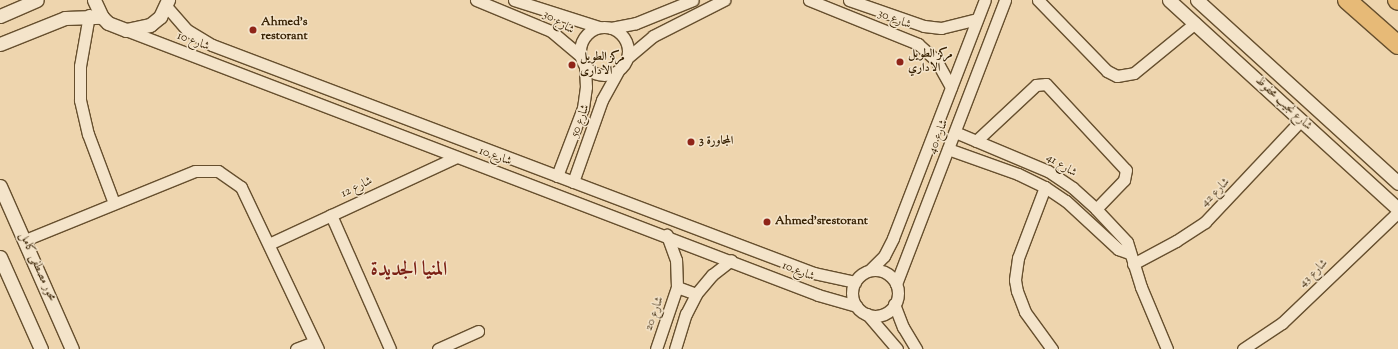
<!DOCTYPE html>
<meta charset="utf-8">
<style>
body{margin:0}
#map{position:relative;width:1398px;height:349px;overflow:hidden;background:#eed5ae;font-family:"Sorts Mill Goudy",Amiri,serif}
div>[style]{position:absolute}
.roads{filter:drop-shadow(1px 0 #664f2e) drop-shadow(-1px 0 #664f2e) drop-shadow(0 1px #664f2e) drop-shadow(0 -1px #664f2e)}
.minor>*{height:11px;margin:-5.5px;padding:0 5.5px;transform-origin:5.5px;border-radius:5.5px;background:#f4e4ca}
.minor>.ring{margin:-5.5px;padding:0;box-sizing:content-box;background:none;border:11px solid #f4e4ca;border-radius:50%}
.tertiary>*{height:13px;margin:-6.5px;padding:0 6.5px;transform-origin:6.5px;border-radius:6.5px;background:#f4e4ca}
.trunk>*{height:18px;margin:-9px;padding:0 9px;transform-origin:9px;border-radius:9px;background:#e7ba77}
.dots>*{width:11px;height:11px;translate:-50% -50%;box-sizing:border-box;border:2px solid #f4e4ca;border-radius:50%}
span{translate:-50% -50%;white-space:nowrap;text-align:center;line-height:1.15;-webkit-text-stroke:3px #f4e4ca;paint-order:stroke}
.street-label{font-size:12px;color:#382204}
.poi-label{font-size:12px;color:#382204;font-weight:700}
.left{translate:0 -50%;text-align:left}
.town-label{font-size:20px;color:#7a1f14;font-weight:700}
</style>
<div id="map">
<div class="roads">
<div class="minor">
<i style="left:476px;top:0;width:81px;rotate:22.5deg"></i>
<i style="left:551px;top:31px;width:38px;rotate:40deg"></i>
<i style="left:514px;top:0;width:89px;rotate:17.6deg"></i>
<i style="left:809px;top:0;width:118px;rotate:22deg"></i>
<i style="left:918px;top:44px;width:24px;rotate:42deg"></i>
<i style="left:936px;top:60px;width:31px;rotate:61deg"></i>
<i style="left:849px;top:0;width:79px;rotate:19.1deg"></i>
<i style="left:924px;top:26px;width:17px;rotate:7deg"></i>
<i style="left:941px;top:28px;width:37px;rotate:-14deg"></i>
<i style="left:1038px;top:0;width:99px;rotate:45.8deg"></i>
<i style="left:1107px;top:71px;width:11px;rotate:27deg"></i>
<i style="left:1117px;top:76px;width:17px;rotate:-10deg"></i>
<i style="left:1134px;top:73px;width:79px;rotate:-39.3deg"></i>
<i style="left:166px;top:6px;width:32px;rotate:49deg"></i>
<i style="left:187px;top:30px;width:29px;rotate:31deg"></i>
<i style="left:212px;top:45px;width:644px;rotate:20.74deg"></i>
<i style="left:814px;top:273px;width:42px;rotate:12.4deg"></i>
<i style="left:89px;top:15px;width:52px;rotate:100deg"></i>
<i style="left:80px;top:66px;width:34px;rotate:90deg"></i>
<i style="left:80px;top:100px;width:35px;rotate:77deg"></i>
<i style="left:88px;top:134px;width:74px;rotate:69.4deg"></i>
<i class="ring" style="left:580px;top:27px;width:37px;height:37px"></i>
<i style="left:611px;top:28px;width:25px;rotate:-11deg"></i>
<i style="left:636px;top:23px;width:61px;rotate:-22deg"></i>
<i style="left:126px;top:30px;width:741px;rotate:20.95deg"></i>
<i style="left:818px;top:295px;width:40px;rotate:16deg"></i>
<i style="left:627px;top:58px;width:34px;rotate:-40deg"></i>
<i style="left:653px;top:36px;width:80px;rotate:-26.9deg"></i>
<i style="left:955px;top:132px;width:101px;rotate:22.8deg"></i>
<i style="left:1048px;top:171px;width:30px;rotate:34deg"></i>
<i style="left:1073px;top:188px;width:31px;rotate:42deg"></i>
<i style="left:1096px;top:209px;width:45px;rotate:46.8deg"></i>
<i style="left:1127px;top:242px;width:47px;rotate:72.7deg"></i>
<i style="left:1141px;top:287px;width:67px;rotate:67.2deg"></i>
<i style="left:976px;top:141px;width:82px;rotate:-43deg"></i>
<i style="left:1036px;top:85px;width:10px;rotate:-6deg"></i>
<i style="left:1046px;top:84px;width:117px;rotate:47.1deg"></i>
<i style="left:1126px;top:170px;width:10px;rotate:101deg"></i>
<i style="left:1124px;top:180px;width:40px;rotate:134deg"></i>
<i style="left:948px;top:149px;width:74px;rotate:19.7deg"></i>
<i style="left:1018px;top:174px;width:30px;rotate:26deg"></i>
<i style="left:1045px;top:187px;width:25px;rotate:34deg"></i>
<i style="left:1066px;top:201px;width:71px;rotate:42.7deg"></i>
<i style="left:1118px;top:249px;width:12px;rotate:20deg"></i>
<i style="left:557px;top:176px;width:73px;rotate:-69.1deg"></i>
<i style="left:583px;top:108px;width:21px;rotate:-82deg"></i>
<i style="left:586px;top:87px;width:21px;rotate:-93deg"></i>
<i style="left:573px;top:182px;width:87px;rotate:-70.5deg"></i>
<i style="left:602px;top:100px;width:33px;rotate:-61deg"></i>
<i style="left:1045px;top:187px;width:76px;rotate:110.8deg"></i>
<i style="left:1018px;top:258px;width:22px;rotate:98deg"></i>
<i style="left:1015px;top:280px;width:11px;rotate:80deg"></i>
<i style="left:1017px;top:291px;width:22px;rotate:69deg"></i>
<i style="left:1025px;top:312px;width:46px;rotate:53.9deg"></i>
<i style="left:331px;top:215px;width:146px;rotate:66.2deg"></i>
<i style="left:25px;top:240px;width:183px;rotate:-22.1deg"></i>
<i style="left:195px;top:171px;width:23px"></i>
<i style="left:218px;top:171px;width:28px;rotate:35deg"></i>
<i style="left:241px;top:187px;width:179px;rotate:64.6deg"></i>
<i style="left:269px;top:244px;width:206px;rotate:-24.9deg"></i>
<i style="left:1133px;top:264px;width:49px;rotate:-28.1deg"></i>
<i style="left:1176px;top:241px;width:35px;rotate:-33deg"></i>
<i style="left:1205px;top:222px;width:140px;rotate:-46.7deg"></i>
<i style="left:870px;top:270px;width:20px;rotate:-45deg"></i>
<i style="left:884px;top:256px;width:20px;rotate:-63deg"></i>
<i style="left:893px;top:238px;width:255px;rotate:-68.9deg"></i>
<i class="ring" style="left:852px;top:270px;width:35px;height:35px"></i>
<i style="left:896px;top:284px;width:304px;rotate:-69deg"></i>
<i style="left:677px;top:287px;width:20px;rotate:20deg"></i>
<i style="left:894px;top:304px;width:25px;rotate:69deg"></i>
<i style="left:903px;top:327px;width:26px;rotate:59deg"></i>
<i style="left:867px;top:314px;width:46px;rotate:49.4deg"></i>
<i style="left:296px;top:349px;width:19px;rotate:-21deg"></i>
<i style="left:438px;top:349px;width:44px;rotate:-24.2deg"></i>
<i style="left:656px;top:349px;width:65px;rotate:-71.3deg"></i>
<i style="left:677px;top:287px;width:27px;rotate:-92deg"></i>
<i style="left:676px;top:260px;width:27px;rotate:-110deg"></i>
<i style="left:675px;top:349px;width:37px;rotate:-73deg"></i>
<i style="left:686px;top:314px;width:22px;rotate:-63deg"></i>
<i style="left:696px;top:294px;width:25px;rotate:-50deg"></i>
<i style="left:712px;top:275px;width:24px;rotate:-38deg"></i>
<i style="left:1243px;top:349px;width:47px;rotate:-33.7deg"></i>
<i style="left:1282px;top:323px;width:161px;rotate:-43.7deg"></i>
</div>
<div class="tertiary">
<i style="left:94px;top:0;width:19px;rotate:65deg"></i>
<i style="left:102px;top:17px;width:8px;rotate:45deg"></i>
<i style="left:108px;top:23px;width:19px;rotate:21deg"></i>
<i style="left:126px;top:30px;width:25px;rotate:-12deg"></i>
<i style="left:150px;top:25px;width:13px;rotate:-39deg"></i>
<i style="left:160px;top:17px;width:19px;rotate:-65deg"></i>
<i style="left:1169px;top:0;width:310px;rotate:42.4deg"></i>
<i style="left:1197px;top:0;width:272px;rotate:42.3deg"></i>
<i style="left:0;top:16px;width:40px;rotate:-23.4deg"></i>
<i style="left:0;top:44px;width:70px;rotate:-21.8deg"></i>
<i style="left:65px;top:18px;width:37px;rotate:-2deg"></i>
<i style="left:0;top:186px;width:178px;rotate:66.2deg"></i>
<i style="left:0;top:257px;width:101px;rotate:66deg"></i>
</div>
<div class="trunk">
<i style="left:1347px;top:0;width:68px;rotate:41.4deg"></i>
<i style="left:1397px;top:0;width:1px;rotate:45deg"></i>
</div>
</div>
<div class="dots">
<i style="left:253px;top:30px;background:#8f2418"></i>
<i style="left:900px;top:62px;background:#8f2418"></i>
<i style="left:572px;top:65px;background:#8f2418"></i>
<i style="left:691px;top:142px;background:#8f2418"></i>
<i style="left:767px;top:222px;background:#8f2418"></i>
</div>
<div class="street-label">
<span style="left:894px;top:20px;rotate:22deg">شارع 30</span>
<span style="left:558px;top:23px;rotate:31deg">شارع 30</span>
<span style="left:193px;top:42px;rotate:21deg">شارع 10</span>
<span style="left:1283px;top:104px;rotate:43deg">شارع نجيب محفوظ</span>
<span style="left:581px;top:121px;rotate:-70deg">شارع 50</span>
<span style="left:939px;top:137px;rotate:-69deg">شارع 40</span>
<span style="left:495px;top:157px;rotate:20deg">شارع 10</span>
<span style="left:1061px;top:166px;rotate:32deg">شارع 41</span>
<span style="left:357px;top:188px;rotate:-25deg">شارع 12</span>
<span style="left:1216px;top:193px;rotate:-45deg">شارع 42</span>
<span style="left:37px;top:267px;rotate:66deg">محور مصطفى كامل</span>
<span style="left:798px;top:272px;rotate:22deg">شارع 10</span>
<span style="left:1314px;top:274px;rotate:-44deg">شارع 43</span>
<span style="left:655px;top:314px;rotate:-70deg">شارع 20</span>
</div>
<div class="poi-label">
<span class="left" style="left:261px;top:30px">Ahmed's<br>restorant</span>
<span class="left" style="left:908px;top:62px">مركز الطويل<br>الاداري</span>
<span class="left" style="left:580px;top:65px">مركز الطويل<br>الادارى</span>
<span class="left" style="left:699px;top:142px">المجاورة 3</span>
<span class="left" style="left:775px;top:222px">Ahmed'srestorant</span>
</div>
<div class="town-label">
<span style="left:409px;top:270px">المنيا الجديدة</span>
</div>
</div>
